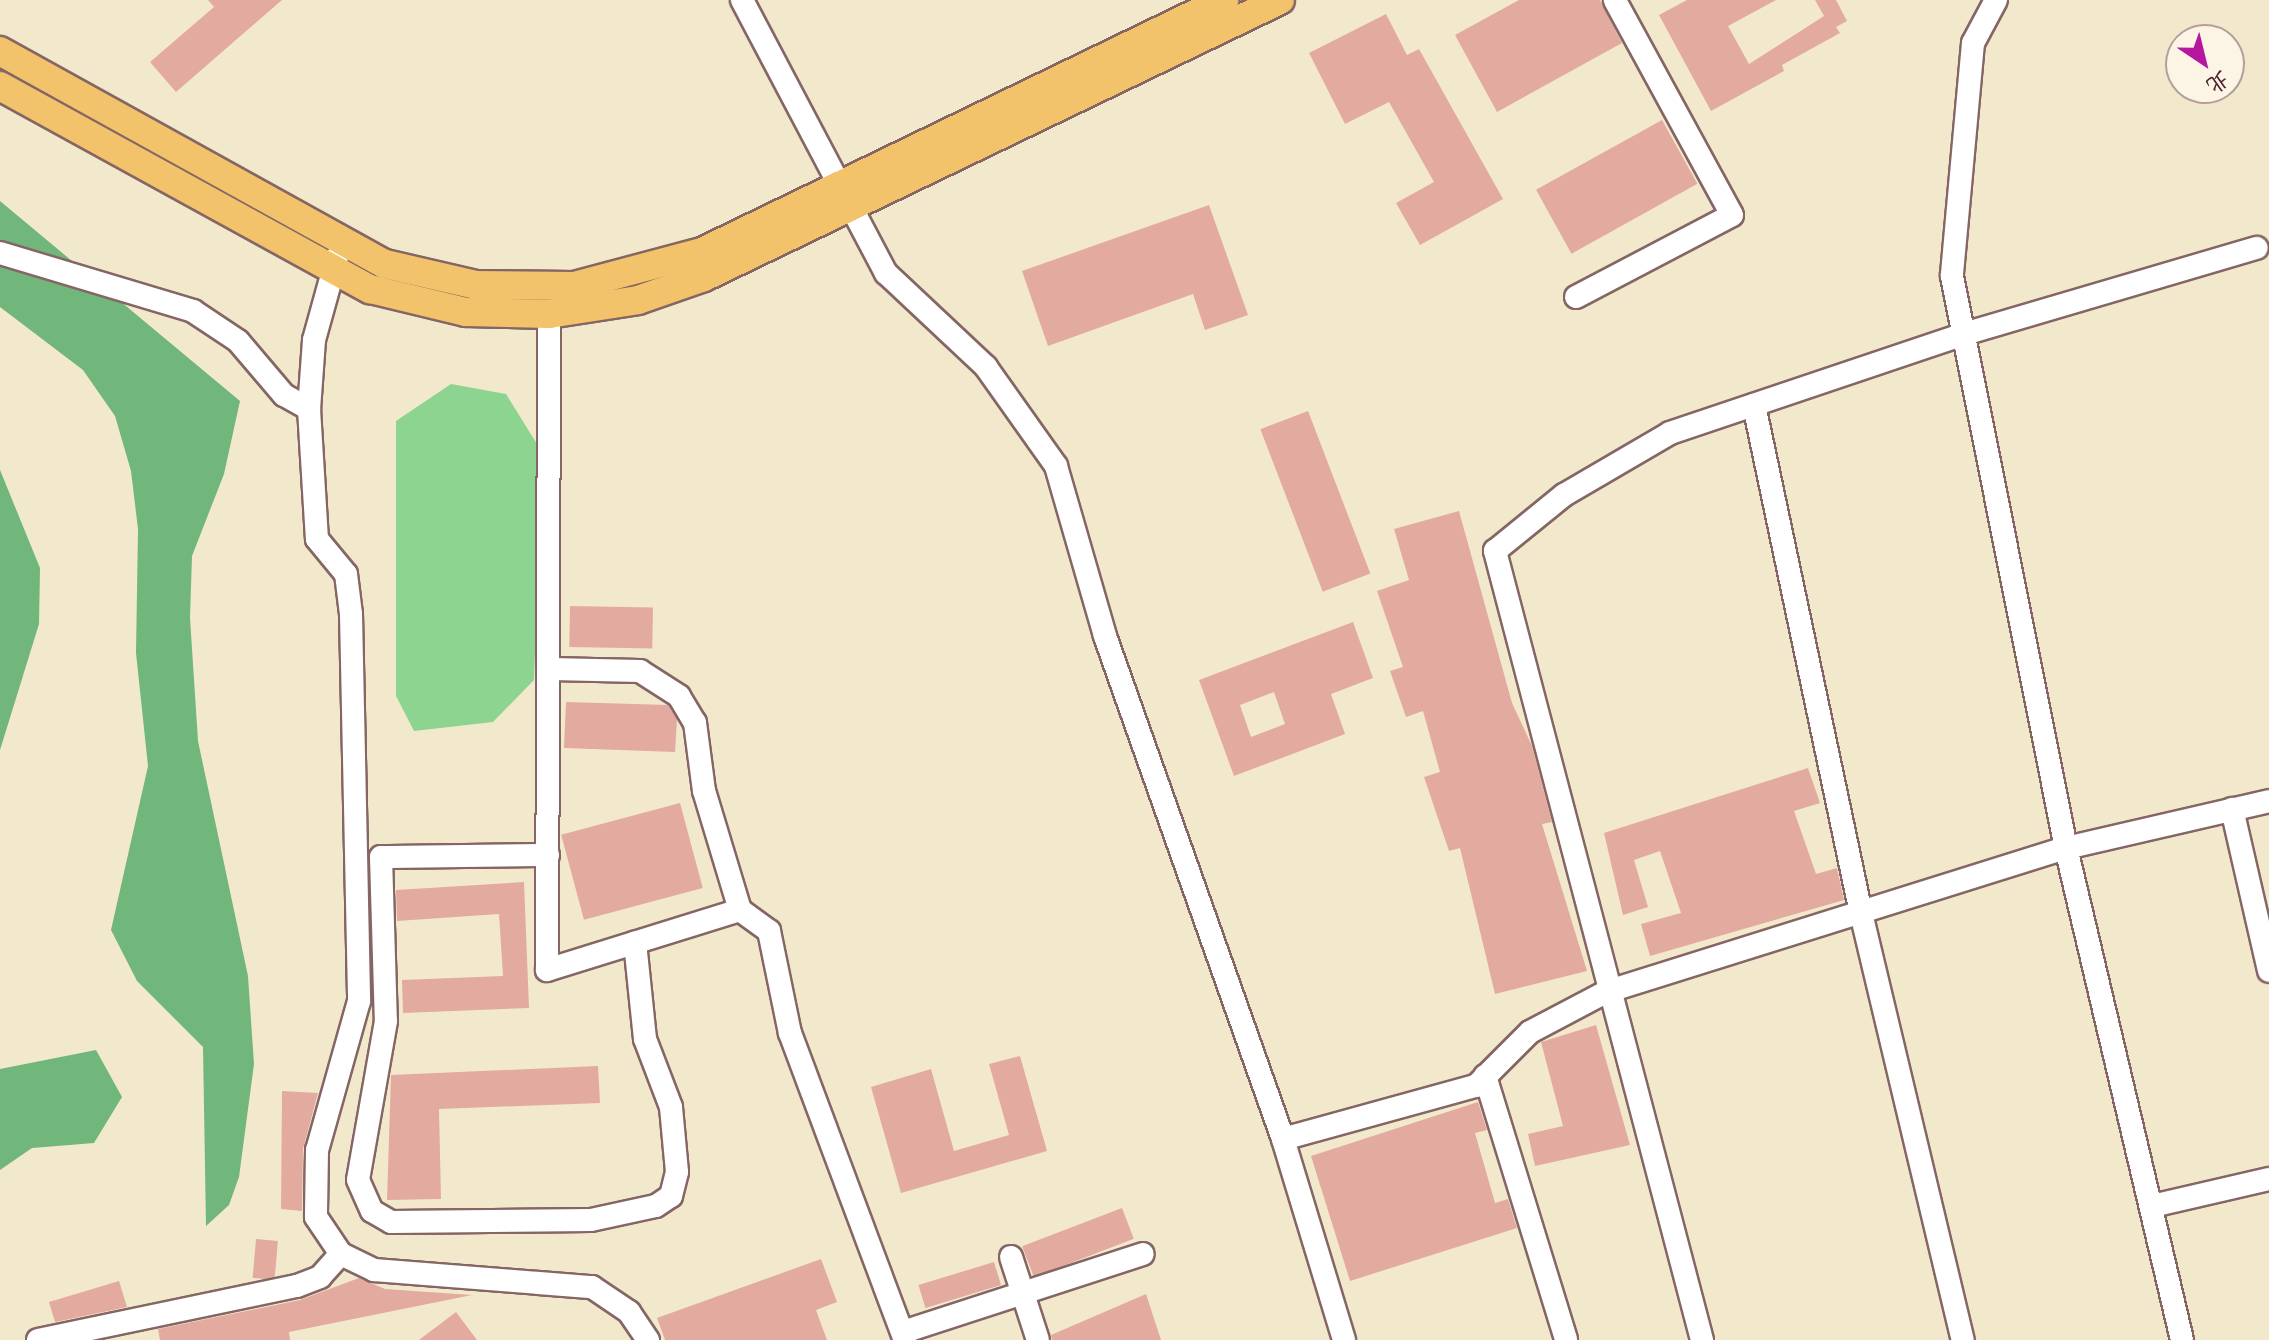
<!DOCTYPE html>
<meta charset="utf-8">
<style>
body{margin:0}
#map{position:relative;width:2269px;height:1340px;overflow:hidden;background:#f2e9cd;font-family:"Shantell Sans","LXGW WenKai TC",sans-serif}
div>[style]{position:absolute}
.green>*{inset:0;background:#8cd48f}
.forest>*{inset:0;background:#71b67a}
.building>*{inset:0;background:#e3aaa0;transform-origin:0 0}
.roads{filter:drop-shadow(2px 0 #856664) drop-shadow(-2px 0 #856664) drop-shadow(0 2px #856664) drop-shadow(0 -2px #856664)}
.minor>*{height:22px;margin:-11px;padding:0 11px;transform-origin:11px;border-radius:11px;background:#fff}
.major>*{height:28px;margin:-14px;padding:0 14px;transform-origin:14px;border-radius:14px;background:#f2c36a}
span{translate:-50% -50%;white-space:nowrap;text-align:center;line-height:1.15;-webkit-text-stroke:6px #fcf5e5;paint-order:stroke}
.north{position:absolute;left:2165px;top:24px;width:80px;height:80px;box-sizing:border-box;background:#fcf5e5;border:2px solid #b59f9b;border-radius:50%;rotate:145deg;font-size:22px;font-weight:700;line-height:32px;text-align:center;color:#4a1f2b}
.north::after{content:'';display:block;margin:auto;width:28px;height:36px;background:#b5179e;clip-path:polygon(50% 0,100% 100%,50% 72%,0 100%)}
</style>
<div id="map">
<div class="green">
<i style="clip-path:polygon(451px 384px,506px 394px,542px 452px,534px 680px,493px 722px,414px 731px,396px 696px,396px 421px)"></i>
</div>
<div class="forest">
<i style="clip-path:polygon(0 201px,240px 401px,224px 474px,192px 556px,190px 618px,198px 741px,248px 976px,254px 1064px,239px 1177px,229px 1205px,206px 1226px,203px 1047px,137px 981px,111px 930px,148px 766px,136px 653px,138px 529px,131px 471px,115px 416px,83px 370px,0 307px)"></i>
<i style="clip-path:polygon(0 470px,40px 568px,39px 624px,0 750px)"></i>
<i style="clip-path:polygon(96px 1050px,122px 1097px,94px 1143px,32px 1148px,0 1170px,0 1069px)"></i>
</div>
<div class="building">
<i style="clip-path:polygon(208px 0,282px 0,176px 92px,150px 62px,214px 7px)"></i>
<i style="clip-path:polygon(1519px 0,1600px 0,1622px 43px,1497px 112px,1455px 35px)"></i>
<i style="clip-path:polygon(1687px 0,1776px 0,1728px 26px,1749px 64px,1824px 16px,1815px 0,1836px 0,1847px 21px,1836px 27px,1840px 33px,1782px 65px,1784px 71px,1711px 111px,1659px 15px)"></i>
<i style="clip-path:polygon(1386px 14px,1407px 55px,1419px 49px,1503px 199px,1420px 245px,1396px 203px,1434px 182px,1389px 102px,1345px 124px,1309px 53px)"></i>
<i style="left:1662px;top:120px;width:73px;height:144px;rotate:61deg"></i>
<i style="clip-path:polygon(1209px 205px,1248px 315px,1205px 330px,1193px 294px,1048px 346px,1022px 271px)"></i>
<i style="left:1308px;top:411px;width:174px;height:51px;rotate:69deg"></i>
<i style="clip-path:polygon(1459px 511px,1512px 703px,1532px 746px,1552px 822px,1542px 824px,1587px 971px,1495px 994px,1460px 848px,1449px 851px,1424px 777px,1440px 772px,1423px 711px,1406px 717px,1390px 671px,1403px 667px,1377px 591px,1409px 580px,1394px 529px)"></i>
<i style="left:570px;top:606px;width:83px;height:41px;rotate:1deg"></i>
<i style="clip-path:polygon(evenodd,1353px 622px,1373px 678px,1331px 694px,1345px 734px,1234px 776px,1199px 680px,1353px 622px,1274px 692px,1285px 724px,1251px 737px,1240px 705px,1274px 692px)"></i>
<i style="clip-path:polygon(566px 702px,668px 705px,677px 719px,675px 752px,564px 748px)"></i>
<i style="clip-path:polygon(1808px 768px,1820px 803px,1794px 811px,1816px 874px,1837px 868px,1844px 900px,1650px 956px,1641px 924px,1681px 913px,1660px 851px,1634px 860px,1648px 907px,1623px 915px,1604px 833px)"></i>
<i style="left:680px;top:803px;width:88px;height:123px;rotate:75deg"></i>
<i style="clip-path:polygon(524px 882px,529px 1008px,403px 1013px,402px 980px,503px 976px,499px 914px,397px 921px,396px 890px)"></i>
<i style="clip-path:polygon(1596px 1025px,1630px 1145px,1535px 1166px,1528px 1134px,1563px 1126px,1541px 1042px)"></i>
<i style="clip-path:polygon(1020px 1056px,1047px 1151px,901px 1193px,871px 1087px,931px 1069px,954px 1151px,1009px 1135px,989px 1064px)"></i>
<i style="clip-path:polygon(598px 1066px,600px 1103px,439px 1109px,441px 1199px,387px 1200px,391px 1075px)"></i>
<i style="clip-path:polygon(282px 1091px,318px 1093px,303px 1149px,302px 1211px,281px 1209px)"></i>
<i style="clip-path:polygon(1478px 1102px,1487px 1130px,1475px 1133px,1495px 1203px,1508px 1199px,1517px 1228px,1350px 1281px,1311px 1156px)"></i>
<i style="left:1122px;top:1208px;width:33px;height:107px;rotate:69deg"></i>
<i style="left:256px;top:1239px;width:22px;height:39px;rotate:5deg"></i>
<i style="clip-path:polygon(821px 1259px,837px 1302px,816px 1310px,827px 1340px,665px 1340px,657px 1318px)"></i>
<i style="left:994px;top:1262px;width:24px;height:79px;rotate:73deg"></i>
<i style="clip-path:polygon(359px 1278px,385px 1289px,472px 1295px,289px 1332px,290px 1340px,160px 1340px,158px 1329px,300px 1300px)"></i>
<i style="clip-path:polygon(119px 1281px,127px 1307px,55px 1322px,49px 1302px)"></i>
<i style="clip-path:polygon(1146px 1294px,1161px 1340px,1052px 1340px,1051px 1335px)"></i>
<i style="clip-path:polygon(456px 1312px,477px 1340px,419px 1340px)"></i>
</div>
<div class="roads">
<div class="minor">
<i style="left:742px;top:0;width:309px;rotate:62.2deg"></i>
<i style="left:886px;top:273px;width:137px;rotate:43.2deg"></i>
<i style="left:986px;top:367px;width:121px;rotate:54.7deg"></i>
<i style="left:1056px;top:466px;width:177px;rotate:73.9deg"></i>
<i style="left:1105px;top:636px;width:534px;rotate:70.51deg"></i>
<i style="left:1283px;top:1139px;width:200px;rotate:-15.4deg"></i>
<i style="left:1476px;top:1086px;width:76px;rotate:-45deg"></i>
<i style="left:1530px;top:1032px;width:86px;rotate:-27.8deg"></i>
<i style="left:1606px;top:992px;width:482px;rotate:-17.4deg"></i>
<i style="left:2066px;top:848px;width:208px;rotate:-13deg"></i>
<i style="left:1996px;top:0;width:49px;rotate:118.1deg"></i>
<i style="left:1973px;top:43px;width:234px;rotate:95.2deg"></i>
<i style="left:1952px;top:276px;width:583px;rotate:78.73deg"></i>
<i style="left:2066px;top:848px;width:505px;rotate:76.73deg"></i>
<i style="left:0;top:253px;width:202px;rotate:16.7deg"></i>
<i style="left:193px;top:311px;width:54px;rotate:33.7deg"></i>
<i style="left:238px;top:341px;width:71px;rotate:49.6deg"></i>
<i style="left:284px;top:395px;width:29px;rotate:29deg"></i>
<i style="left:337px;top:257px;width:86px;rotate:105.5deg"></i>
<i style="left:314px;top:340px;width:69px;rotate:94.1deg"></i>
<i style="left:309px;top:409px;width:130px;rotate:86.5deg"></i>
<i style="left:317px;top:539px;width:45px;rotate:50.4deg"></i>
<i style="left:346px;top:574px;width:40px;rotate:82.9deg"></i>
<i style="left:351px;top:614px;width:387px;rotate:88.8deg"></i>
<i style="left:359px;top:1001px;width:155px;rotate:105.7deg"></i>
<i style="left:317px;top:1150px;width:67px;rotate:90.9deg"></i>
<i style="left:316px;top:1217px;width:45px;rotate:56deg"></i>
<i style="left:341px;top:1254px;width:37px;rotate:26deg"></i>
<i style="left:374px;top:1270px;width:219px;rotate:4.5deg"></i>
<i style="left:592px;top:1287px;width:45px;rotate:34deg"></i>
<i style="left:629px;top:1312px;width:34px;rotate:56deg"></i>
<i style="left:1576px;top:297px;width:176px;rotate:-27.7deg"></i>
<i style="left:1732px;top:215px;width:245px;rotate:-118.6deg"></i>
<i style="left:549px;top:314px;width:656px;rotate:90.17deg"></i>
<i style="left:547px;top:970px;width:202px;rotate:-17.3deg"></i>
<i style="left:740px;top:910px;width:124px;rotate:-106.8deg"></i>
<i style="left:704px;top:791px;width:69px;rotate:-97.5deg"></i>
<i style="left:695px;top:723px;width:31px;rotate:-121deg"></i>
<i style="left:679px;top:696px;width:46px;rotate:-147.3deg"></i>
<i style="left:640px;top:671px;width:89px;rotate:-178.7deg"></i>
<i style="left:1754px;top:405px;width:519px;rotate:78.11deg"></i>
<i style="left:1861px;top:913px;width:439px;rotate:76.6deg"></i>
<i style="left:2232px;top:809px;width:166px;rotate:77.1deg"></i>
<i style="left:548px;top:855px;width:167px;rotate:179.3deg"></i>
<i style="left:381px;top:857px;width:164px;rotate:88.3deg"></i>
<i style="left:386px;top:1021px;width:161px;rotate:100deg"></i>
<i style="left:358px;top:1180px;width:34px;rotate:66deg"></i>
<i style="left:372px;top:1211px;width:22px;rotate:30deg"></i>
<i style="left:391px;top:1222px;width:200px;rotate:-0.6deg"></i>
<i style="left:591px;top:1220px;width:66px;rotate:-12.2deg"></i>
<i style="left:656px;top:1206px;width:18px;rotate:-34deg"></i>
<i style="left:671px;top:1196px;width:25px;rotate:-76deg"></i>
<i style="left:677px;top:1172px;width:65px;rotate:-95.3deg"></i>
<i style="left:671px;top:1107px;width:73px;rotate:-110.9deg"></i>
<i style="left:645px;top:1039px;width:97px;rotate:-95.9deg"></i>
<i style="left:740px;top:910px;width:36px;rotate:36deg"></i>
<i style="left:769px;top:931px;width:104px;rotate:78.4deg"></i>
<i style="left:790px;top:1033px;width:328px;rotate:69.5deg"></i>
<i style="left:1485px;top:1076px;width:276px;rotate:72.9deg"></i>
<i style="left:1283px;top:1139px;width:210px;rotate:73.1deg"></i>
<i style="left:2152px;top:1206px;width:120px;rotate:-13deg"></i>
<i style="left:1011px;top:1257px;width:87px;rotate:72deg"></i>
<i style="left:903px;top:1332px;width:252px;rotate:-18deg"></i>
<i style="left:38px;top:1340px;width:265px;rotate:-11.8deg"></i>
<i style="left:297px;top:1286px;width:25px;rotate:-21deg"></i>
<i style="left:320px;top:1277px;width:31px;rotate:-48deg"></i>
<i style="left:1702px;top:1340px;width:816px;rotate:-104.7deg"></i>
<i style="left:1495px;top:551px;width:89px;rotate:-39.1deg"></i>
<i style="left:1564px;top:495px;width:123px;rotate:-30.3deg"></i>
<i style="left:1670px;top:433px;width:310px;rotate:-18.6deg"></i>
<i style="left:1964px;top:334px;width:305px;rotate:-16.4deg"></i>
</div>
<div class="major">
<i style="left:0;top:51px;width:440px;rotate:29deg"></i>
<i style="left:385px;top:264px;width:93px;rotate:13deg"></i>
<i style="left:476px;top:285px;width:98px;rotate:0.6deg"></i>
<i style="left:574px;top:286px;width:132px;rotate:-14.9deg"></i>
<i style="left:702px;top:252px;width:580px;rotate:-25.77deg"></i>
<i style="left:0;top:86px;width:422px;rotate:28.8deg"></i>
<i style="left:370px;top:289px;width:99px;rotate:13.5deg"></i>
<i style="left:466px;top:312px;width:83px;rotate:1.4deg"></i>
<i style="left:549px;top:314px;width:90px;rotate:-8.9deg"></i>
<i style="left:638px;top:300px;width:70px;rotate:-19.2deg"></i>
<i style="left:704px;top:277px;width:639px;rotate:-25.68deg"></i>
</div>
</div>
<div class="north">北</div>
</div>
